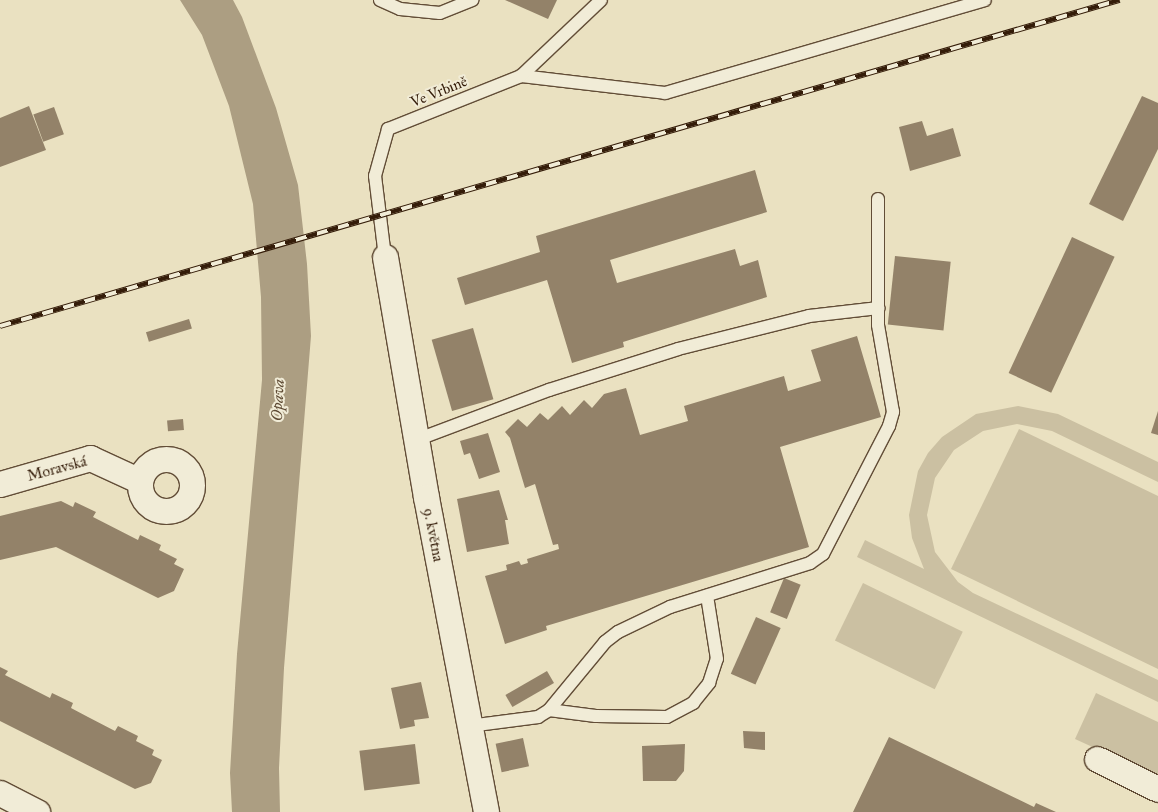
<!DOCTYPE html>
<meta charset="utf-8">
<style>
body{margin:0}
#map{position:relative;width:1158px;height:812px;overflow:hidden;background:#eae1c1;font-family:"IM FELL Great Primer",serif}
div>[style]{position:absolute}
.green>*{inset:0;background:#cbc0a2;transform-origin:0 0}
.water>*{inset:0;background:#ac9e82}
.building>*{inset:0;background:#938269;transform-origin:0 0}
.roads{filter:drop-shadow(1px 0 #624d37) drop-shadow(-1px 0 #624d37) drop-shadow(0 1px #624d37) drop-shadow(0 -1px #624d37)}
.service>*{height:12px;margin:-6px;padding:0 6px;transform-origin:6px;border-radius:6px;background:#f1ecd7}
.minor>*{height:25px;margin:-12.5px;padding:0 12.5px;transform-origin:12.5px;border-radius:12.5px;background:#f1ecd7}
.minor>.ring{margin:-12.5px;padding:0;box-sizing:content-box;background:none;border:25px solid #f1ecd7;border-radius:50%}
.rail>*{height:5.5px;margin-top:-2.75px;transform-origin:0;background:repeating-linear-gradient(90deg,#f1ecd7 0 11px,#341c09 0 22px);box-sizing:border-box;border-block:1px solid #341c09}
span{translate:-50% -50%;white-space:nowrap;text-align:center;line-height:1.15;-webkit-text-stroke:4px #f1ecd7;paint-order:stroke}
.street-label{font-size:15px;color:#341c09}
.water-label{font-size:16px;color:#5e4a33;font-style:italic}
</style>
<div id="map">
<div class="green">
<i style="clip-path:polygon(1018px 406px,1058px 414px,1158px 462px,1158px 482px,1052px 431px,1017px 424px,983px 431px,954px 450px,935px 478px,927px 515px,935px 552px,958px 582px,973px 593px,1158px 680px,1158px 702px,857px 557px,865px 540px,924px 569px,912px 538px,909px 515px,918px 471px,928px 453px,942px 437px,976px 414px)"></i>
<i style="clip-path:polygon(1019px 429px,1158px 496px,1158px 669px,951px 569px)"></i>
<i style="left:863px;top:583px;width:111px;height:64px;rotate:26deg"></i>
<i style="clip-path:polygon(1096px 693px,1158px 722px,1158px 777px,1075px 739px)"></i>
</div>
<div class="water">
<i style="clip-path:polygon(180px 0,233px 0,242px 17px,276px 108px,298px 185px,307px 264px,311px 336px,284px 668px,279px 768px,280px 812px,232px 812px,230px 773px,237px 654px,262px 380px,261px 297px,253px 204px,229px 106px,202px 35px)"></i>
</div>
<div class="building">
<i style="clip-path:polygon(505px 0,557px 0,548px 19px)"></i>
<i style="clip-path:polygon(1142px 96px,1158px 103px,1158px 149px,1123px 221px,1089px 204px)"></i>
<i style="clip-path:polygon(29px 106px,46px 150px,0 167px,0 118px)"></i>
<i style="left:54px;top:107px;width:29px;height:22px;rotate:70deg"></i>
<i style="clip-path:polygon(922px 121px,927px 136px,953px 128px,961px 156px,910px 171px,899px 127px)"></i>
<i style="clip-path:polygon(755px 170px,767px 212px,610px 260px,617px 283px,735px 249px,740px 266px,758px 260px,767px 297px,623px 342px,624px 347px,572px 363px,547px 280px,465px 305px,457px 278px,540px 252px,536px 236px)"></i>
<i style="left:1072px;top:237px;width:47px;height:150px;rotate:25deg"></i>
<i style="left:895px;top:256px;width:56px;height:69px;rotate:6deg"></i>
<i style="left:189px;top:319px;width:10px;height:45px;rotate:73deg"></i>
<i style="left:473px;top:328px;width:74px;height:43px;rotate:74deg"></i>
<i style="clip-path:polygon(857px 336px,881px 417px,780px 447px,809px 547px,546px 626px,547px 630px,505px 644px,485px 576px,507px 570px,506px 565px,519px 561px,521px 565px,528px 563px,527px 559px,559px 549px,558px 544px,553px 545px,535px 484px,525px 488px,510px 438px,505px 432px,518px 419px,527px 427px,540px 413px,548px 420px,562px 406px,570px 415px,584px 400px,592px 408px,604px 394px,626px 388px,640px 435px,688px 421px,684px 406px,784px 376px,788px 391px,821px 381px,811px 350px)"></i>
<i style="clip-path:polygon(1158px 411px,1158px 435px,1151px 433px)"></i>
<i style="left:183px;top:419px;width:11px;height:16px;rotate:85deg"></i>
<i style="clip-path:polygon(488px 433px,500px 472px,479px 479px,470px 453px,464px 455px,460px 441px)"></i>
<i style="clip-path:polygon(499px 490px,508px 520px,505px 520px,509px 544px,467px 552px,457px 499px)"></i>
<i style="clip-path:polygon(61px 501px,73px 507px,75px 502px,96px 512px,93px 517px,138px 540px,140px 535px,161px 545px,159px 550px,177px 559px,174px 564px,184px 569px,174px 591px,158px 598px,56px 547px,0 560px,0 516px)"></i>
<i style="left:784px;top:578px;width:18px;height:37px;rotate:22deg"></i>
<i style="left:756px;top:617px;width:27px;height:62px;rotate:24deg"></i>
<i style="clip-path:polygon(0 667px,8px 671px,5px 675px,50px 698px,52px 693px,73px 703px,71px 708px,88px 717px,115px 731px,118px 726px,138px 736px,136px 741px,154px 750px,152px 755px,162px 760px,151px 783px,135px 789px,0 721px)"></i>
<i style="left:547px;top:671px;width:14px;height:48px;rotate:60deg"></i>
<i style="clip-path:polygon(421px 682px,429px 718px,414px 720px,415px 726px,400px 729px,391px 688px)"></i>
<i style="clip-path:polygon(743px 731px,765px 732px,765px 750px,744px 748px)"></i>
<i style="clip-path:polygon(889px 737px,1034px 807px,1036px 803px,1056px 812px,853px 812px)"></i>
<i style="left:523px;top:738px;width:29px;height:28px;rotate:78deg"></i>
<i style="left:415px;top:744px;width:40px;height:56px;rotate:83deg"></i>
<i style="clip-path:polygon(685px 744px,684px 771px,676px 781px,643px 781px,642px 746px)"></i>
</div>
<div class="roads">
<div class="service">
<i style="left:380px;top:0;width:22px;rotate:24deg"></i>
<i style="left:400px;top:9px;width:40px;rotate:5.7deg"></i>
<i style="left:440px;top:13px;width:35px;rotate:-22deg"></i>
<i style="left:521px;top:76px;width:145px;rotate:6.7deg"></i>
<i style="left:665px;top:93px;width:333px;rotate:-16.2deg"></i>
<i style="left:385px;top:257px;width:82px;rotate:-97deg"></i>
<i style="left:375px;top:176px;width:49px;rotate:-74.5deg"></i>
<i style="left:388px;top:129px;width:143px;rotate:-21.7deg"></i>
<i style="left:521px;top:76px;width:110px;rotate:-43.5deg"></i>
<i style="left:416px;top:440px;width:142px;rotate:-20.6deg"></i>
<i style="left:549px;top:390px;width:135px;rotate:-17.6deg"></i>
<i style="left:678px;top:349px;width:135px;rotate:-14.1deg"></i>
<i style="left:809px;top:316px;width:70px;rotate:-6.5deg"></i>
<i style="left:549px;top:710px;width:47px;rotate:7.3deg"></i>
<i style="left:596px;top:716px;width:71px;rotate:0.8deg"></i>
<i style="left:667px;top:717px;width:30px;rotate:-28deg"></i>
<i style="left:693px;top:703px;width:26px;rotate:-51deg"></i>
<i style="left:709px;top:683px;width:25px;rotate:-72deg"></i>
<i style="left:717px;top:659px;width:64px;rotate:-99deg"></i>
<i style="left:469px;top:726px;width:70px;rotate:-7.4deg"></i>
<i style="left:538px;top:717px;width:13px;rotate:-32deg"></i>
<i style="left:549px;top:710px;width:88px;rotate:-50.5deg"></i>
<i style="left:605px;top:642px;width:16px;rotate:-38deg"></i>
<i style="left:618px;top:632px;width:58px;rotate:-25.7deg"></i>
<i style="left:670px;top:607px;width:147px;rotate:-17.4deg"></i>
<i style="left:810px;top:563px;width:16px;rotate:-35deg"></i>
<i style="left:823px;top:554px;width:144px;rotate:-62.7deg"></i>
<i style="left:889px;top:426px;width:15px;rotate:-74deg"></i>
<i style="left:893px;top:412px;width:88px;rotate:-99.8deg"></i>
<i style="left:878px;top:325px;width:126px;rotate:-90deg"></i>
</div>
<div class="minor">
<i style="left:385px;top:257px;width:243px;rotate:80.3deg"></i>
<i style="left:426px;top:497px;width:321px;rotate:79.2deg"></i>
<i class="ring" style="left:140px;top:459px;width:27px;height:27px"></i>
<i style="left:0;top:484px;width:94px;rotate:-16.1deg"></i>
<i style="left:90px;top:458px;width:55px;rotate:24.7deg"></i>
<i style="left:1097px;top:759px;width:68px;rotate:26.2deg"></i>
<i style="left:0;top:793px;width:42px;rotate:27.2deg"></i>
</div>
</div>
<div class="rail">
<i style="left:0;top:326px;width:1166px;rotate:-16.24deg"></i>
</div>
<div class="street-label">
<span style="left:439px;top:92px;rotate:-22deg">Ve Vrbině</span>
<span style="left:57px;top:469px;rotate:-15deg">Moravská</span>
<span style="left:433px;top:535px;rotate:79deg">9. května</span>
</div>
<div class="water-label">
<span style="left:278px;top:400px;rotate:-87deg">Opava</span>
</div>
</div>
